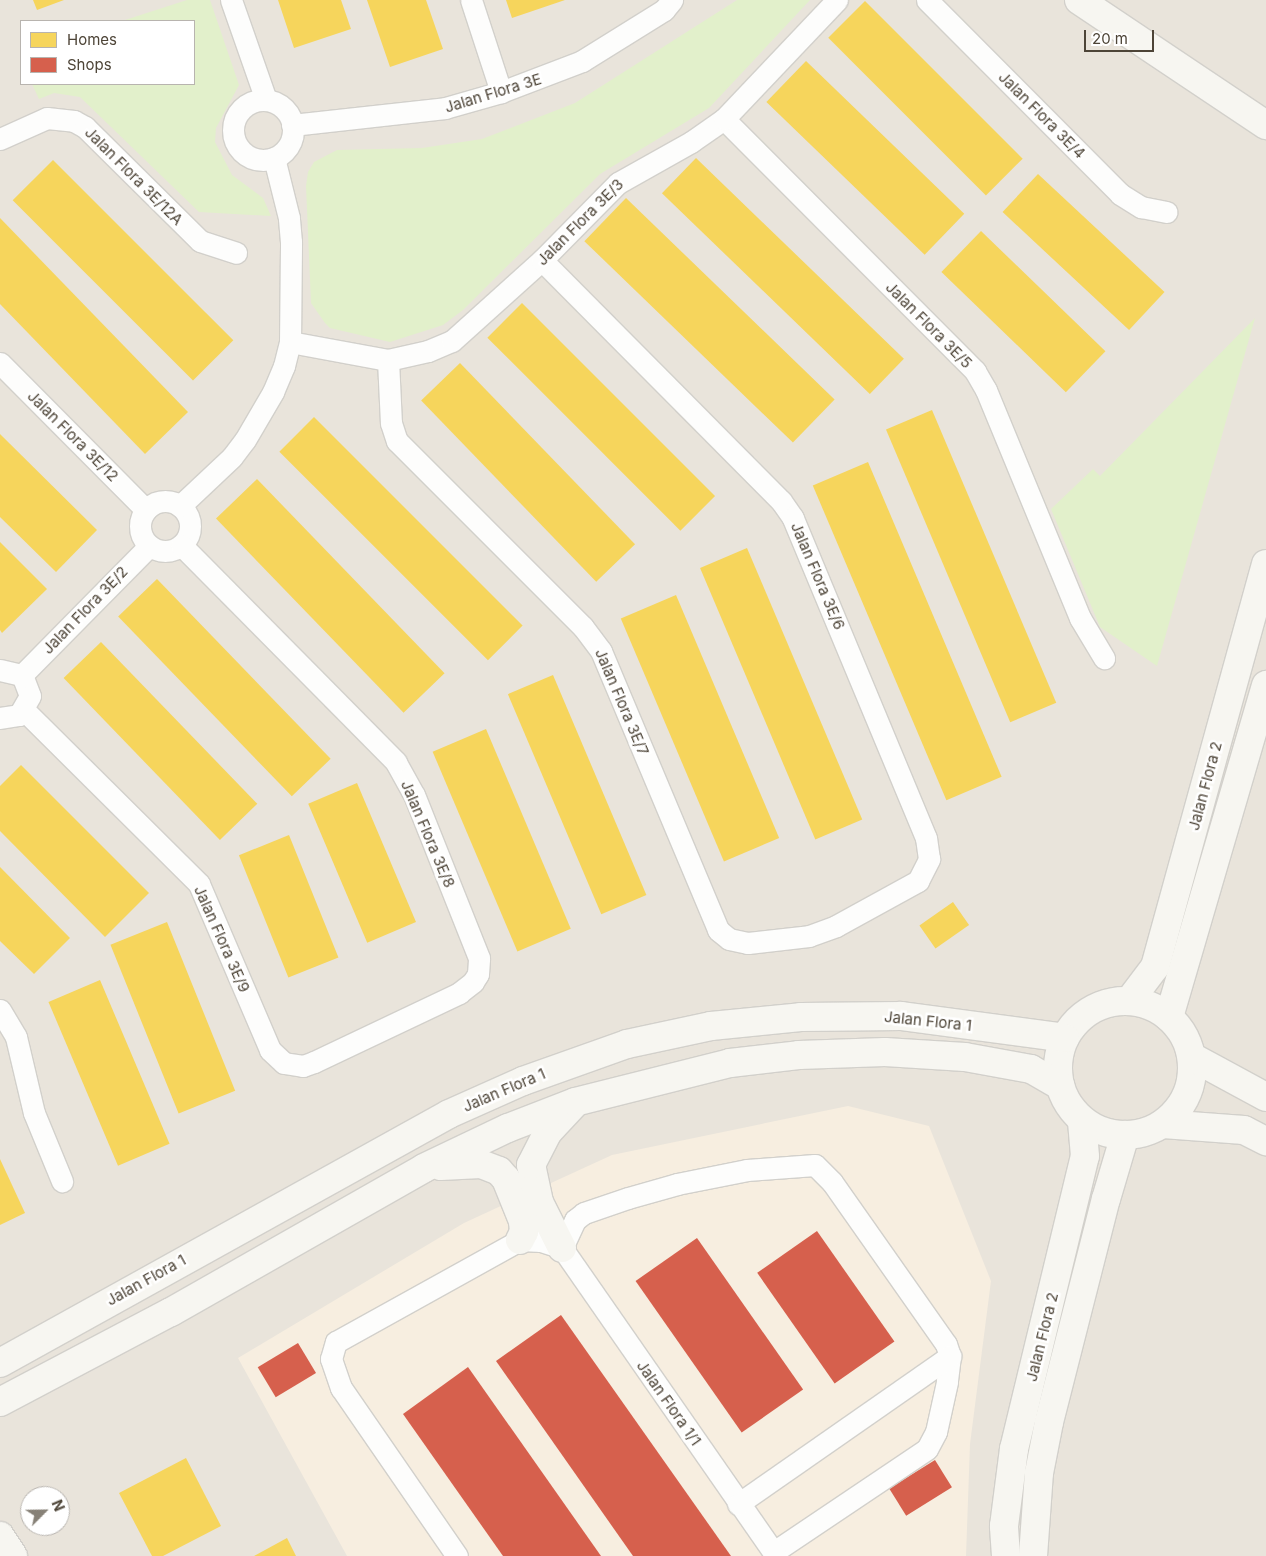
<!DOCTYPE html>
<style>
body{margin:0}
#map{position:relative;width:1266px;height:1556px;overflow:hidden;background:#f4f2ee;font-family:Inter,sans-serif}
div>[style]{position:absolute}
.residential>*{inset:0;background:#e9e4db}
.commercial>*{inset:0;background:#f7eee0}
.green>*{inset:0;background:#e2f0cb}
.homes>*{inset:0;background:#f6d55c;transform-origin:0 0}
.shops>*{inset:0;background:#d6604d;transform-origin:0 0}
.roads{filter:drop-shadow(1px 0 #d2d0cb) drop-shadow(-1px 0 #d2d0cb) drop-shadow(0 1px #d2d0cb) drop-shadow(0 -1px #d2d0cb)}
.street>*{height:21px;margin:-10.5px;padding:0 10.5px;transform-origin:10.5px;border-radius:10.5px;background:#fdfdfc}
.street>.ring{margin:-10.5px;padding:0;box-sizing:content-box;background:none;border:21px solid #fdfdfc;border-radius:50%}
.secondary>*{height:28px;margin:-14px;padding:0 14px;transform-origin:14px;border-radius:14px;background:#f7f6f1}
.secondary>.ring{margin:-14px;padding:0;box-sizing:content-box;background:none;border:28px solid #f7f6f1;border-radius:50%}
span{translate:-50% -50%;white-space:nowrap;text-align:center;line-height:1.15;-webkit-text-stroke:5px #fff;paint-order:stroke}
.street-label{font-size:15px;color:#4d4437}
.legend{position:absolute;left:20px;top:20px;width:175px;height:65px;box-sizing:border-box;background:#fff;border:1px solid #b8b4af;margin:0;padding:6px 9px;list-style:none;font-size:15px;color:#4d4437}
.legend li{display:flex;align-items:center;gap:10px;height:25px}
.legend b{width:25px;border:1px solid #b8b4af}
.north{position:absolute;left:20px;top:1486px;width:50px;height:50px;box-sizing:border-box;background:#fff;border:1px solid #b8b4af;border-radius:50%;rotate:67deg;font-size:14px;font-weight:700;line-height:20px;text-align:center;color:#4d4437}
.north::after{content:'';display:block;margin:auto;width:18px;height:22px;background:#878177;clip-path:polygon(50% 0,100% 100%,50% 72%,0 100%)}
.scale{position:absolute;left:1084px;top:30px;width:70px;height:22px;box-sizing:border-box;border:2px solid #4d4437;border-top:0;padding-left:6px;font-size:15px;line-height:18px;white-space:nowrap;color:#4d4437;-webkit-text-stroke:4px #fff;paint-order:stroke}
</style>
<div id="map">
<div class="residential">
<i style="clip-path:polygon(evenodd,0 0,1266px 0,1266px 1556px,0 1556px,0 0,21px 21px,194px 21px,194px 84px,21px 84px,21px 21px,0 0,30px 1496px,60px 1496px,60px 1526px,30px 1526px,30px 1496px)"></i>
</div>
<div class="commercial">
<i style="clip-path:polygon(848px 1106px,929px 1126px,991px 1281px,970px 1444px,966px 1556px,347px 1556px,238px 1358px,464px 1223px,612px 1155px)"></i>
</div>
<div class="green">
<i style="clip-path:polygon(187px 0,210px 0,239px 85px,216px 128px,215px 142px,232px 175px,263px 198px,271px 216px,199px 212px,80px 97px,54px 93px,39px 99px,32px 84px,194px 84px,194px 21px,122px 21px)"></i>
<i style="clip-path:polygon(737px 0,810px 0,709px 108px,600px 174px,463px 310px,443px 325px,390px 342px,330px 328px,325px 323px,311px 303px,306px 186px,308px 172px,314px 162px,337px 150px,422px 148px,482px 139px,575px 103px)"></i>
<i style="clip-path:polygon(1255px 318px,1157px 666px,1100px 627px,1051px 509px,1093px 469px,1100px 476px)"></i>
</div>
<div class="homes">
<i style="clip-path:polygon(33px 0,64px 0,37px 10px)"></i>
<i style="clip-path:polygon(278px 0,341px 0,351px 29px,294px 48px)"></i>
<i style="clip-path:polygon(367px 0,426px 0,443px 49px,390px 67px)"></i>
<i style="clip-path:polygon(506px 0,565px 0,512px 18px)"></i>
<i style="left:865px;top:1px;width:223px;height:52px;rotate:45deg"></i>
<i style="left:806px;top:61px;width:220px;height:57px;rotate:44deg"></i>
<i style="left:696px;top:158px;width:289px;height:49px;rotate:44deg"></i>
<i style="left:53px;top:160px;width:255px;height:57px;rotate:45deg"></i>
<i style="left:1038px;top:174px;width:173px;height:52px;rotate:43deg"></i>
<i style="left:626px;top:198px;width:290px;height:60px;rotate:44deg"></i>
<i style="clip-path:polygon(0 218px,188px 412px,145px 454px,0 304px)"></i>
<i style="left:981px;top:231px;width:173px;height:57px;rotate:44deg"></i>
<i style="left:522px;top:303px;width:273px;height:49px;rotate:45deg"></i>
<i style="left:460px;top:363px;width:252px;height:54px;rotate:46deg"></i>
<i style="left:932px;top:410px;width:318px;height:50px;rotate:67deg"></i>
<i style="left:314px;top:417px;width:295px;height:49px;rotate:45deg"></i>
<i style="clip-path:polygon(0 434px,97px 530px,56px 572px,0 517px)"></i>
<i style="left:868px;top:462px;width:342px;height:60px;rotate:67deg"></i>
<i style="left:257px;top:479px;width:270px;height:57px;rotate:46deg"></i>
<i style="clip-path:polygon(0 542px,47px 589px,2px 633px,0 630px)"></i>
<i style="left:747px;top:548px;width:295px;height:51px;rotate:67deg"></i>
<i style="left:157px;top:579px;width:250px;height:54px;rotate:46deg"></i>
<i style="left:676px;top:595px;width:264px;height:60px;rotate:67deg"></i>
<i style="left:101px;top:642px;width:225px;height:52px;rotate:46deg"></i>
<i style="left:553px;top:675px;width:239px;height:49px;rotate:67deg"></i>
<i style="left:486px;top:729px;width:217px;height:58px;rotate:67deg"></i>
<i style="clip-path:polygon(21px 765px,149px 893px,105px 937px,0 831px,0 786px)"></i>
<i style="left:357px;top:783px;width:151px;height:53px;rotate:67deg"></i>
<i style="left:289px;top:835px;width:132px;height:54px;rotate:68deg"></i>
<i style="clip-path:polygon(0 867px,70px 938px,34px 974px,0 941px)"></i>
<i style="left:953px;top:902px;width:28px;height:41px;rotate:55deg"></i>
<i style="left:167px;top:922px;width:182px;height:61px;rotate:68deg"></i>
<i style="left:100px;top:980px;width:178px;height:56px;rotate:67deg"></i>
<i style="clip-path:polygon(0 1159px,25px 1213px,0 1225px)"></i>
<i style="clip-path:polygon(186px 1458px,221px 1526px,163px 1556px,152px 1556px,119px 1493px)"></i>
<i style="clip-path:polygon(287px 1538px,296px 1556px,254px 1556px)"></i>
</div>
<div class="shops">
<i style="left:817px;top:1231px;width:135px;height:73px;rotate:55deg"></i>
<i style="left:697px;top:1238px;width:185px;height:75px;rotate:55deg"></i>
<i style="clip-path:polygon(561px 1315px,731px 1556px,633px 1556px,496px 1361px)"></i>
<i style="left:298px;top:1343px;width:35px;height:47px;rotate:59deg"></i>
<i style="clip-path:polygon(468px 1367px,601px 1556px,503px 1556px,403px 1414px)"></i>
<i style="left:935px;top:1460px;width:32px;height:54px;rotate:58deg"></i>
</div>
<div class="roads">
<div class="street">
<i style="left:231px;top:0;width:106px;rotate:70.7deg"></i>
<i style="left:471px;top:0;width:97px;rotate:71.9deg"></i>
<i style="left:927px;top:0;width:274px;rotate:45.1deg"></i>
<i style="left:1120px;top:194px;width:25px;rotate:32deg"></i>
<i style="left:1141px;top:207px;width:26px;rotate:11deg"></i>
<i class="ring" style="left:233px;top:100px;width:39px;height:39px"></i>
<i style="left:724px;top:119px;width:356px;rotate:45.1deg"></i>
<i style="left:975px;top:371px;width:22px;rotate:60deg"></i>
<i style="left:986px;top:390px;width:247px;rotate:67.6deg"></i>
<i style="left:1080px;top:618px;width:47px;rotate:59deg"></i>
<i style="left:292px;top:125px;width:154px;rotate:-6.3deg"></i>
<i style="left:445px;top:108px;width:58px;rotate:-15.9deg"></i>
<i style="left:501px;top:92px;width:87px;rotate:-20.9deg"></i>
<i style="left:582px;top:61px;width:97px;rotate:-31.9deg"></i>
<i style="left:664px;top:10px;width:13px;rotate:-51deg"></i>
<i style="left:0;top:139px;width:51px;rotate:-24.1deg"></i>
<i style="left:47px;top:118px;width:27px;rotate:6deg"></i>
<i style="left:74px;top:121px;width:13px;rotate:29deg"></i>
<i style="left:85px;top:127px;width:162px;rotate:44.7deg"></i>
<i style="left:200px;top:241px;width:38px;rotate:18deg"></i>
<i style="left:290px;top:342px;width:100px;rotate:10.4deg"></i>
<i style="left:388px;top:360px;width:41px;rotate:-12.7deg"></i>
<i style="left:428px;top:351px;width:26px;rotate:-23deg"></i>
<i style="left:452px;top:341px;width:121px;rotate:-42deg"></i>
<i style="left:542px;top:260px;width:108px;rotate:-45.4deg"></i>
<i style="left:618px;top:183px;width:84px;rotate:-29.3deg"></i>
<i style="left:691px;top:142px;width:40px;rotate:-34.9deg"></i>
<i style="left:724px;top:119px;width:164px;rotate:-46.5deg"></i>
<i style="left:388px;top:360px;width:63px;rotate:87.3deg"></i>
<i style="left:391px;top:423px;width:19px;rotate:72deg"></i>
<i style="left:397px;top:441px;width:263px;rotate:45deg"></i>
<i style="left:583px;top:627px;width:30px;rotate:53deg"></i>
<i style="left:601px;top:651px;width:303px;rotate:67.2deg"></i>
<i style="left:718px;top:930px;width:14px;rotate:39deg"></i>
<i style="left:729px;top:939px;width:19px;rotate:12deg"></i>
<i style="left:748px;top:943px;width:61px;rotate:-6.5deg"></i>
<i style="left:809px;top:936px;width:29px;rotate:-20deg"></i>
<i style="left:836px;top:926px;width:94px;rotate:-28.8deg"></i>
<i style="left:918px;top:881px;width:25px;rotate:-63deg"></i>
<i style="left:929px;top:859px;width:21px;rotate:-98deg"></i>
<i style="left:926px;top:838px;width:347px;rotate:-112.6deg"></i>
<i style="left:793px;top:518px;width:21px;rotate:-125deg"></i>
<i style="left:781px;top:501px;width:339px;rotate:-134.8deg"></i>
<i style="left:0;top:363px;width:207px;rotate:45.2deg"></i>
<i class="ring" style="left:140px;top:501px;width:29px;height:29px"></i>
<i style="left:180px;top:506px;width:71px;rotate:-43.3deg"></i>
<i style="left:232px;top:457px;width:21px;rotate:-53deg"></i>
<i style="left:245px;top:440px;width:56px;rotate:-59.7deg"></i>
<i style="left:273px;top:392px;width:28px;rotate:-67deg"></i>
<i style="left:284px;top:366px;width:25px;rotate:-76deg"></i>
<i style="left:290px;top:342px;width:100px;rotate:-89.4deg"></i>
<i style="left:291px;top:242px;width:24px;rotate:-95deg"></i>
<i style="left:289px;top:218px;width:62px;rotate:-104deg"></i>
<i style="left:0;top:670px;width:23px;rotate:13deg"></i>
<i style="left:22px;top:675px;width:22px;rotate:69deg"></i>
<i style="left:30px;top:696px;width:22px;rotate:120deg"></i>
<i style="left:19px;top:715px;width:19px;rotate:171deg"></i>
<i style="left:22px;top:675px;width:181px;rotate:-45.4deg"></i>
<i style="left:24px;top:710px;width:247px;rotate:44.8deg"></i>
<i style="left:199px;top:884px;width:181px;rotate:66.8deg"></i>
<i style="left:270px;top:1050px;width:19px;rotate:43deg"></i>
<i style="left:284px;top:1063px;width:19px;rotate:9deg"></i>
<i style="left:303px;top:1066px;width:12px;rotate:-20deg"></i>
<i style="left:314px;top:1062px;width:161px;rotate:-25.4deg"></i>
<i style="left:459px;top:993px;width:18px;rotate:-38deg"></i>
<i style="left:473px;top:982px;width:9px;rotate:-58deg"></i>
<i style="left:478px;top:974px;width:16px;rotate:-86deg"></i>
<i style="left:479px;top:958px;width:175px;rotate:-111.7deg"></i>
<i style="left:414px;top:795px;width:38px;rotate:-119deg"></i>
<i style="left:396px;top:762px;width:305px;rotate:-134.7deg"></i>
<i style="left:0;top:1010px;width:31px;rotate:59deg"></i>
<i style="left:16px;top:1037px;width:78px;rotate:76.7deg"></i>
<i style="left:34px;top:1113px;width:74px;rotate:67.6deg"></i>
<i style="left:562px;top:1248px;width:31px;rotate:-65deg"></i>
<i style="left:575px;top:1220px;width:11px;rotate:-38deg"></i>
<i style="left:584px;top:1213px;width:46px;rotate:-18.8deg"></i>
<i style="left:628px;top:1198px;width:51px;rotate:-15.9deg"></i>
<i style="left:677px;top:1184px;width:71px;rotate:-11.3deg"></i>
<i style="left:747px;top:1170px;width:68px;rotate:-4.2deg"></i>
<i style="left:815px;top:1165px;width:24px;rotate:45deg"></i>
<i style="left:832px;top:1182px;width:198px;rotate:54.9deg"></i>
<i style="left:946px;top:1344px;width:13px;rotate:72deg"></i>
<i style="left:950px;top:1356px;width:26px;rotate:97deg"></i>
<i style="left:947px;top:1382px;width:51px;rotate:102.4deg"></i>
<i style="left:936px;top:1432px;width:19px;rotate:118deg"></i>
<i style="left:927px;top:1449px;width:184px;rotate:146.1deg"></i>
<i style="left:562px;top:1248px;width:375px;rotate:55.2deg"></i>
<i style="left:738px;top:1504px;width:259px;rotate:-34.9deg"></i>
<i style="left:457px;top:1556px;width:204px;rotate:-124.6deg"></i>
<i style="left:341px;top:1388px;width:31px;rotate:-109deg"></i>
<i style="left:331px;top:1359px;width:18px;rotate:-74deg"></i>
<i style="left:336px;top:1342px;width:210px;rotate:-29deg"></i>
<i style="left:520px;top:1240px;width:21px;rotate:3deg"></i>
<i style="left:541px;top:1241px;width:22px;rotate:18deg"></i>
</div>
<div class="secondary">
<i style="left:1079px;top:0;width:225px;rotate:33.8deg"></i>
<i style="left:1130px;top:1000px;width:41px;rotate:-52.9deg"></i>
<i style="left:1155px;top:967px;width:418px;rotate:-74.6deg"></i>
<i class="ring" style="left:1058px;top:1001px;width:106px;height:106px"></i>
<i style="left:1169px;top:1017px;width:346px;rotate:-73.7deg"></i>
<i style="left:1192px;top:1057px;width:84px;rotate:28.4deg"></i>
<i style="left:1163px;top:1124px;width:81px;rotate:4.2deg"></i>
<i style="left:1244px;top:1130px;width:25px;rotate:27deg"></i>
<i style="left:441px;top:1166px;width:40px;rotate:-2.9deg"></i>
<i style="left:481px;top:1164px;width:19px;rotate:21deg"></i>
<i style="left:499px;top:1171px;width:11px;rotate:49deg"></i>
<i style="left:506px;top:1179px;width:45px;rotate:68deg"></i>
<i style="left:523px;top:1221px;width:11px;rotate:85deg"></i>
<i style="left:524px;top:1232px;width:9px;rotate:117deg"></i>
<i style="left:562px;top:1248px;width:51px;rotate:-116.6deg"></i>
<i style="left:539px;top:1202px;width:38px;rotate:-102deg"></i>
<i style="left:531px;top:1165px;width:37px;rotate:-63deg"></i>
<i style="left:548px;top:1132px;width:37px;rotate:-47deg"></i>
<i style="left:0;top:1363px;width:513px;rotate:-29.01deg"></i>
<i style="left:449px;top:1114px;width:81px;rotate:-24deg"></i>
<i style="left:523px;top:1081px;width:110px;rotate:-19.6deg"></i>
<i style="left:627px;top:1044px;width:86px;rotate:-12.1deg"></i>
<i style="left:711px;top:1026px;width:90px;rotate:-5.7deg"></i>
<i style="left:801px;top:1017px;width:100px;rotate:-0.6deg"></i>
<i style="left:901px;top:1016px;width:165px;rotate:7.6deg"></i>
<i style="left:0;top:1402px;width:193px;rotate:-27.8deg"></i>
<i style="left:171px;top:1312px;width:291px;rotate:-29.6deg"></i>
<i style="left:424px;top:1168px;width:93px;rotate:-25.5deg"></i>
<i style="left:508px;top:1128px;width:72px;rotate:-21.2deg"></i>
<i style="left:575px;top:1102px;width:160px;rotate:-14.1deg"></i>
<i style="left:730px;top:1063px;width:69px;rotate:-6.6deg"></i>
<i style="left:799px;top:1055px;width:86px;rotate:-2deg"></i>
<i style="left:885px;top:1052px;width:80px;rotate:3.6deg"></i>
<i style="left:965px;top:1057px;width:67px;rotate:10.3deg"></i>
<i style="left:1031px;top:1069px;width:34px;rotate:30deg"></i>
<i style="left:0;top:1536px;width:24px;rotate:57deg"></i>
<i style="left:1006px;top:1556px;width:30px;rotate:-94deg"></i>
<i style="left:1004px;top:1526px;width:78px;rotate:-82.6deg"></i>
<i style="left:1014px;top:1449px;width:301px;rotate:-76.4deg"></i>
<i style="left:1085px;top:1156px;width:36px;rotate:-95deg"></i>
<i style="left:1033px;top:1556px;width:83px;rotate:-85.9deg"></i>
<i style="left:1039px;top:1473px;width:52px;rotate:-78.9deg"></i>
<i style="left:1049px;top:1422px;width:230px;rotate:-75.7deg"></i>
<i style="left:1106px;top:1199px;width:67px;rotate:-73.5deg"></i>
</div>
</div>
<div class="street-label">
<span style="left:493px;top:93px;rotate:-17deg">Jalan Flora 3E</span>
<span style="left:1042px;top:115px;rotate:45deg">Jalan Flora 3E/4</span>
<span style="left:134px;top:176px;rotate:45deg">Jalan Flora 3E/12A</span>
<span style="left:580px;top:222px;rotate:-45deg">Jalan Flora 3E/3</span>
<span style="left:929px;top:325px;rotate:45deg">Jalan Flora 3E/5</span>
<span style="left:73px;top:436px;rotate:45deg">Jalan Flora 3E/12</span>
<span style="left:818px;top:576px;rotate:67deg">Jalan Flora 3E/6</span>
<span style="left:85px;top:610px;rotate:-46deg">Jalan Flora 3E/2</span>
<span style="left:622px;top:702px;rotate:67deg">Jalan Flora 3E/7</span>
<span style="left:1205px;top:786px;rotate:-75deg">Jalan Flora 2</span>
<span style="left:428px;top:834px;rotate:67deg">Jalan Flora 3E/8</span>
<span style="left:222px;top:939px;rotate:66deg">Jalan Flora 3E/9</span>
<span style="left:928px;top:1021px;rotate:6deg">Jalan Flora 1</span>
<span style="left:504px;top:1090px;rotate:-23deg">Jalan Flora 1</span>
<span style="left:146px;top:1280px;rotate:-29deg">Jalan Flora 1</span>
<span style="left:1042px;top:1337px;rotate:-76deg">Jalan Flora 2</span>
<span style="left:669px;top:1403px;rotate:55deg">Jalan Flora 1/1</span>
</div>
<ul class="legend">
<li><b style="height:14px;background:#f6d55c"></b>Homes</li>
<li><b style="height:14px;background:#d6604d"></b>Shops</li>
</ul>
<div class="north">N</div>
<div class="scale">20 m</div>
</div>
